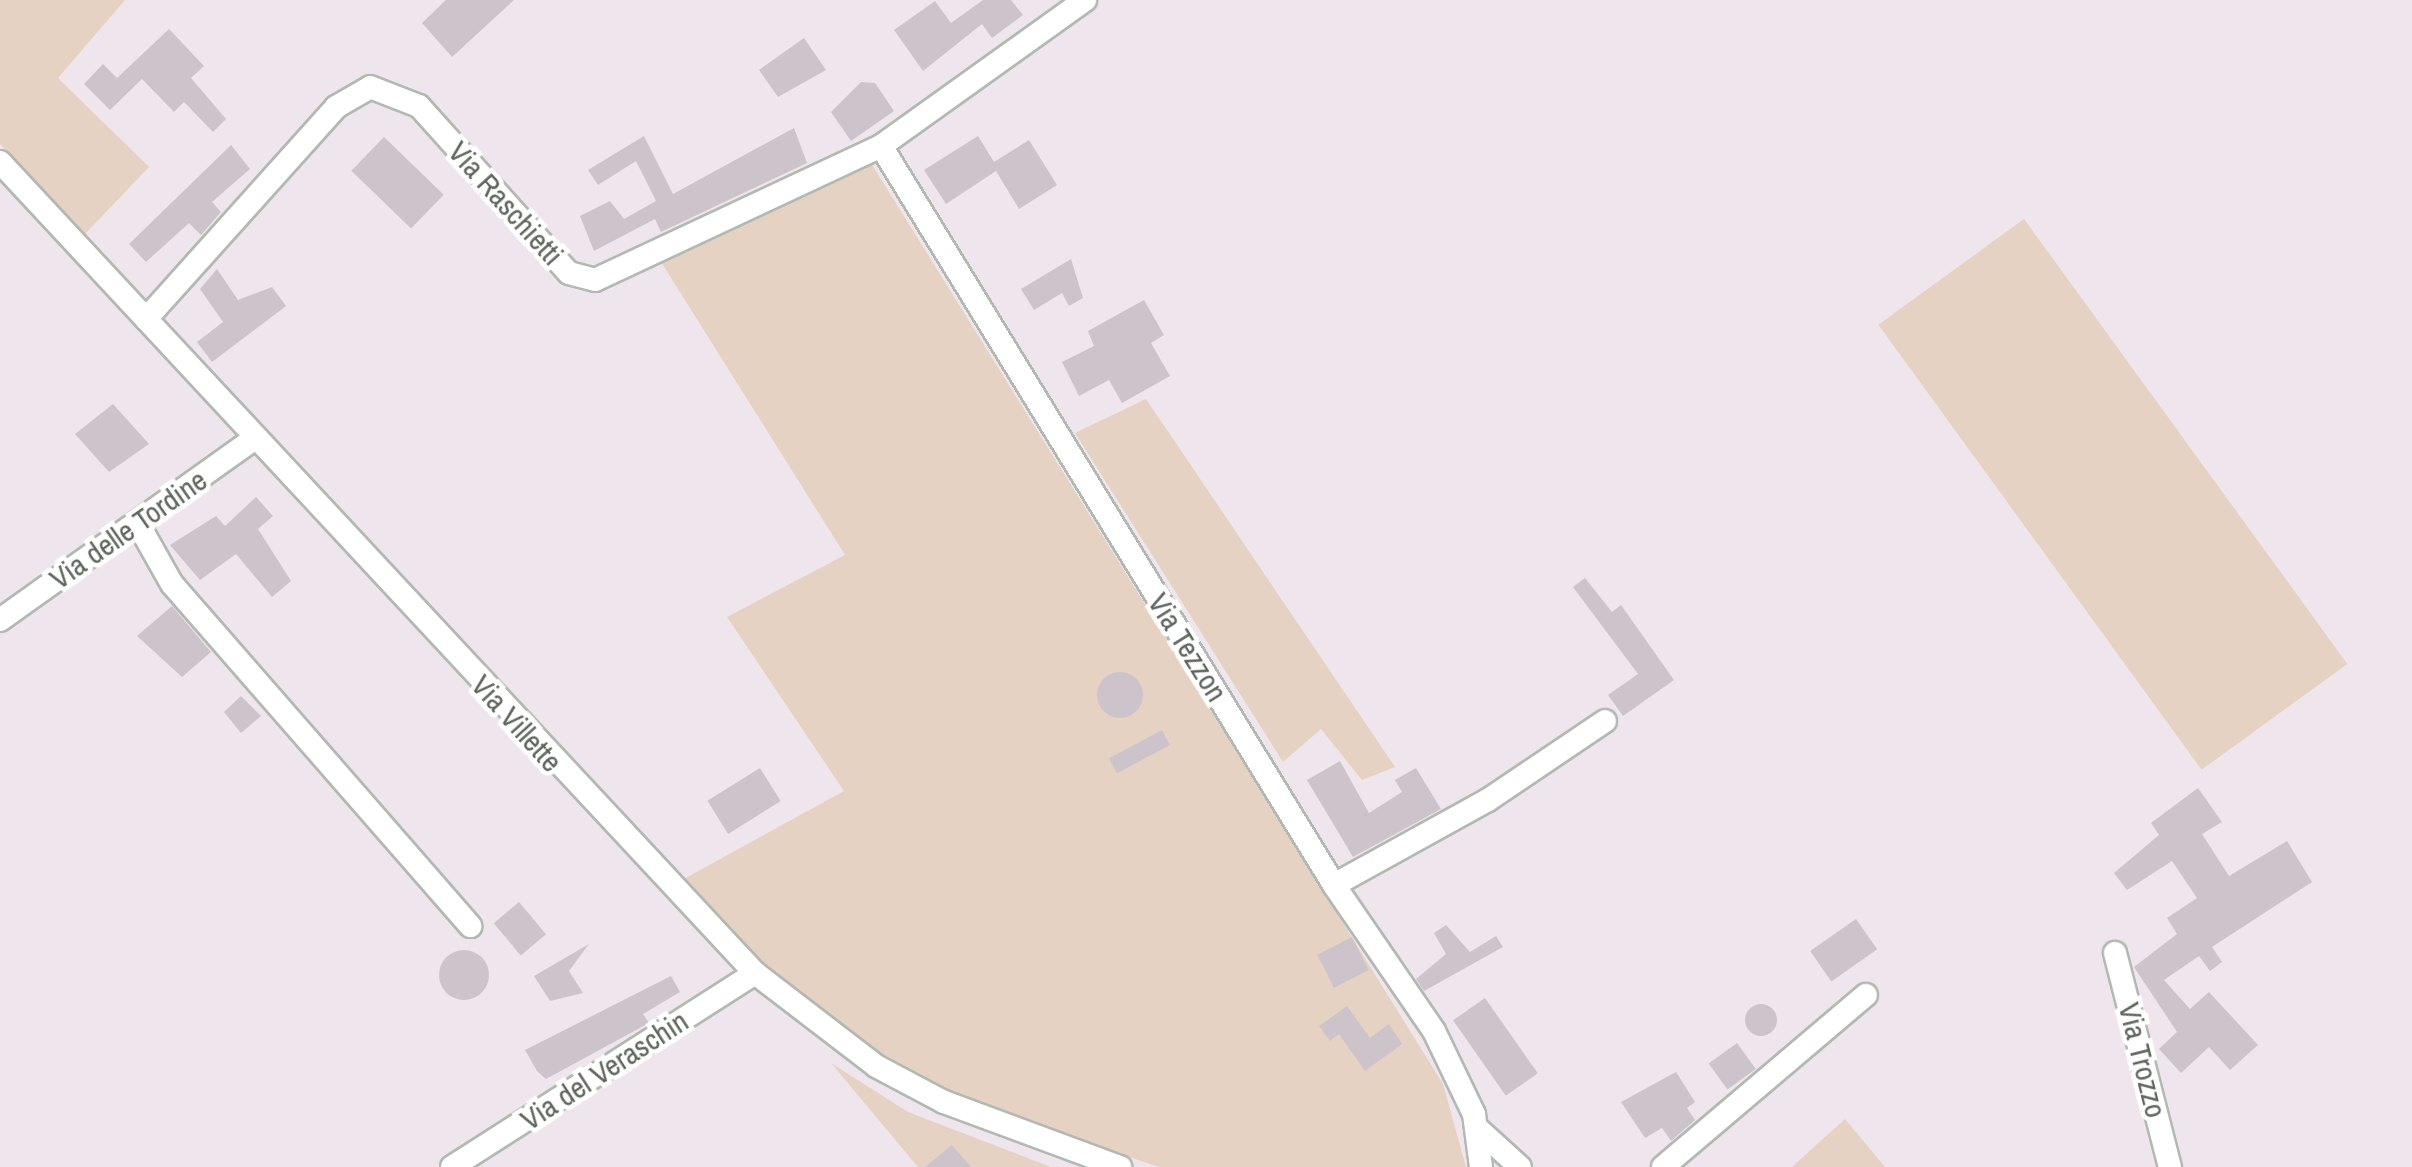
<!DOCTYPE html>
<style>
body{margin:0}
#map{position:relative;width:2412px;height:1167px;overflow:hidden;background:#efe5ec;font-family:"Archivo Narrow",sans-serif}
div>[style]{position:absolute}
.green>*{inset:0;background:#e6d2c2;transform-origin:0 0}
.building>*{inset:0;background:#cdc3cb;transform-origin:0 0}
.round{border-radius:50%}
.roads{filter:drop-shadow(2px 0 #b2b9b3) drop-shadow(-2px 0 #b2b9b3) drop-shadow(0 2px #b2b9b3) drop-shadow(0 -2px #b2b9b3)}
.minor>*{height:22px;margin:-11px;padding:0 11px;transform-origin:11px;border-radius:11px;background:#fff}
span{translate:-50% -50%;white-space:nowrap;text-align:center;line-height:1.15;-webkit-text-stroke:9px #fff;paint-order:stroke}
.street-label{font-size:30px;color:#5d655d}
</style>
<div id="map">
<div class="green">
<i style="clip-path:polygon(0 0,125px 0,58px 78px,149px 167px,84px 235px,0 144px)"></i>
<i style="clip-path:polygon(871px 163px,1443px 1084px,1466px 1167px,1159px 1167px,987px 1110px,861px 1042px,761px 967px,682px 880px,844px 791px,727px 617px,845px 555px,661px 262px)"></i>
<i style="left:2024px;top:219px;width:550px;height:180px;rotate:54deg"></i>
<i style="clip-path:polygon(1146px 399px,1395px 767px,1362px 780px,1321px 729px,1283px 762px,1075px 433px)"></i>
<i style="clip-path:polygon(831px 1063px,908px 1112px,1051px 1167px,918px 1167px)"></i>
<i style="clip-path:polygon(1845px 1119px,1885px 1167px,1792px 1167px)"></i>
</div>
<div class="building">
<i style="clip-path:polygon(446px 0,514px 0,452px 57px,422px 23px)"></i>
<i style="clip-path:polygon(983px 0,1011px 0,1023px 15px,992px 38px,982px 24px,923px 71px,894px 30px,935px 1px,951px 23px)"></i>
<i style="clip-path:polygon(169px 29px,204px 66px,191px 78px,226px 119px,213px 132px,184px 102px,174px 112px,142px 79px,110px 110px,84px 84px,103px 64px,117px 78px)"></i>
<i style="clip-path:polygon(804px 38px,826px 70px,778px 97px,759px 70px)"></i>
<i style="clip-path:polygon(861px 82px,875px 83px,894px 111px,851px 141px,831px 112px)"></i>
<i style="clip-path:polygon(794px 128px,807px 163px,661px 232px,655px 219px,594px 251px,580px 216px,610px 201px,624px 219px,656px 201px,636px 161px,598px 185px,588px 170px,644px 136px,673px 194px)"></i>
<i style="clip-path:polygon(978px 136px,994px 162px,1029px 140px,1057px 185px,1019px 209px,996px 171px,946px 204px,924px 170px)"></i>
<i style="left:384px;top:137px;width:83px;height:47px;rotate:44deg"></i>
<i style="clip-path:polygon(231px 145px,250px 169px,212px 202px,221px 212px,201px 235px,189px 223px,146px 262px,129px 244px)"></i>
<i style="clip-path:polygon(1071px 259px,1083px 298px,1069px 306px,1062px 293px,1034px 310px,1021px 289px)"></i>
<i style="clip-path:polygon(217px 269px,238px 300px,272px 287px,286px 306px,212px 362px,197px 342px,223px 322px,200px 289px)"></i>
<i style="clip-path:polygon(1144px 300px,1164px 335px,1151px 343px,1170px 376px,1122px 403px,1109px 380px,1079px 396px,1062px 362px,1094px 346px,1088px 331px)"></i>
<i style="clip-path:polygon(113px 404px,149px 444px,109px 472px,75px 434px)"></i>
<i style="clip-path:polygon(256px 497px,273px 516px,258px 529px,291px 581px,272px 597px,236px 554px,200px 580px,170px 545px,216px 516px,225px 526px)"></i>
<i style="clip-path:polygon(1585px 578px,1612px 612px,1621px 605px,1674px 680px,1623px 716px,1608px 695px,1638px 674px,1573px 587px)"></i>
<i style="clip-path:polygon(172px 606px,211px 652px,182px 677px,137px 636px)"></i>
<i class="round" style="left:1097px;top:672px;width:46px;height:46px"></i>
<i style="clip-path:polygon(241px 696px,261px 716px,241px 733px,224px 712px)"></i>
<i style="left:1162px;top:730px;width:17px;height:60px;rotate:62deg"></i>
<i style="clip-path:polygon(1340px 761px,1369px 813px,1402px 792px,1395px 780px,1416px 768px,1441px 809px,1353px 857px,1307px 780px)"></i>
<i style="left:760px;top:768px;width:39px;height:62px;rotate:58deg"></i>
<i style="clip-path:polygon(2198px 788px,2222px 822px,2202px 834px,2229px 876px,2287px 841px,2312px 882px,2212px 947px,2222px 962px,2210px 971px,2199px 956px,2164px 980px,2190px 1009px,2209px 992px,2258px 1045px,2230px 1070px,2209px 1047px,2181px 1073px,2159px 1049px,2177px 1032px,2134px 967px,2177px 934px,2167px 918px,2197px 898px,2172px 861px,2127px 890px,2114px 873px,2159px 835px,2151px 823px)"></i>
<i style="left:519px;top:902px;width:42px;height:33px;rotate:50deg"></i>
<i style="left:1856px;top:919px;width:37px;height:56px;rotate:55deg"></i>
<i style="clip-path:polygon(1446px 925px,1470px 952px,1496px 936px,1503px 947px,1424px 991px,1416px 979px,1446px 954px,1434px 933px)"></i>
<i style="left:1352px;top:937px;width:37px;height:39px;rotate:63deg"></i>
<i style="clip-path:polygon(589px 944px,569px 971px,583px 993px,550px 1001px,534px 976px)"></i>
<i class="round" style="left:439px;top:950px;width:50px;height:50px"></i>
<i style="clip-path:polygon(671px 976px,680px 992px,643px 1014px,649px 1023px,546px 1079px,537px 1071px,525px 1050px)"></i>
<i style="left:1485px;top:998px;width:92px;height:39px;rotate:55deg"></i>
<i class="round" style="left:1745px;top:1004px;width:32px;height:32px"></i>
<i style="clip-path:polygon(1347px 1006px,1370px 1038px,1389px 1024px,1402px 1044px,1365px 1071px,1339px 1034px,1330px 1041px,1319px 1026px)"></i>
<i style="left:1737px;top:1043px;width:32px;height:35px;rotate:54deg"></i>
<i style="clip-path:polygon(1676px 1072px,1695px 1102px,1687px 1108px,1695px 1120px,1671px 1141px,1662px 1128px,1645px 1138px,1621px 1102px)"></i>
<i style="clip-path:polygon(952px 1145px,971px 1167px,925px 1167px)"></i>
</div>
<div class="roads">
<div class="minor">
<i style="left:881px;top:146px;width:867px;rotate:58.49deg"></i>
<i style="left:1334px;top:885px;width:177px;rotate:55.6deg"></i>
<i style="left:1434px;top:1031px;width:92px;rotate:64.3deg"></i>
<i style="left:1474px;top:1114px;width:53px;rotate:82.5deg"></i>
<i style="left:0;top:162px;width:1108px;rotate:47.05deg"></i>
<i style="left:755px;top:973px;width:153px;rotate:37.5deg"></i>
<i style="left:876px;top:1066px;width:77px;rotate:27.9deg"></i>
<i style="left:944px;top:1102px;width:188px;rotate:20.3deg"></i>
<i style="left:146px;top:319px;width:285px;rotate:-48.1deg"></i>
<i style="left:336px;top:107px;width:39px;rotate:-30deg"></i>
<i style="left:370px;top:87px;width:53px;rotate:21.2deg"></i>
<i style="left:419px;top:106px;width:224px;rotate:48.1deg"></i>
<i style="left:569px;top:273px;width:27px;rotate:15deg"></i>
<i style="left:595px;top:280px;width:316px;rotate:-25.1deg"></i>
<i style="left:881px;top:146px;width:251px;rotate:-35.6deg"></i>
<i style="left:137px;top:522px;width:71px;rotate:60.6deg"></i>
<i style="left:172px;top:584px;width:454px;rotate:48.9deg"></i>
<i style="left:0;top:620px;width:313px;rotate:-35.5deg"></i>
<i style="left:1334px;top:885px;width:176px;rotate:-28.9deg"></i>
<i style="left:1488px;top:800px;width:141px;rotate:-34deg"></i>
<i style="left:2115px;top:953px;width:221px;rotate:75.6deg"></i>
<i style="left:1479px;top:1130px;width:55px;rotate:42.1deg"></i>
<i style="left:452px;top:1167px;width:360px;rotate:-32.6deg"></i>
<i style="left:1663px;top:1167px;width:266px;rotate:-40.3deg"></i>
</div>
</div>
<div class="street-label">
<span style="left:506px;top:203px;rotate:48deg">Via Raschietti</span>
<span style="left:128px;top:529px;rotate:-35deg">Via delle Tordine</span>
<span style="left:1188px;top:647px;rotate:58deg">Via Tezzon</span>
<span style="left:517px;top:723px;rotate:48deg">Via Villette</span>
<span style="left:2143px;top:1060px;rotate:76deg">Via Trozzo</span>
<span style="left:604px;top:1070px;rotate:-33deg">Via del Veraschin</span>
</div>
</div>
